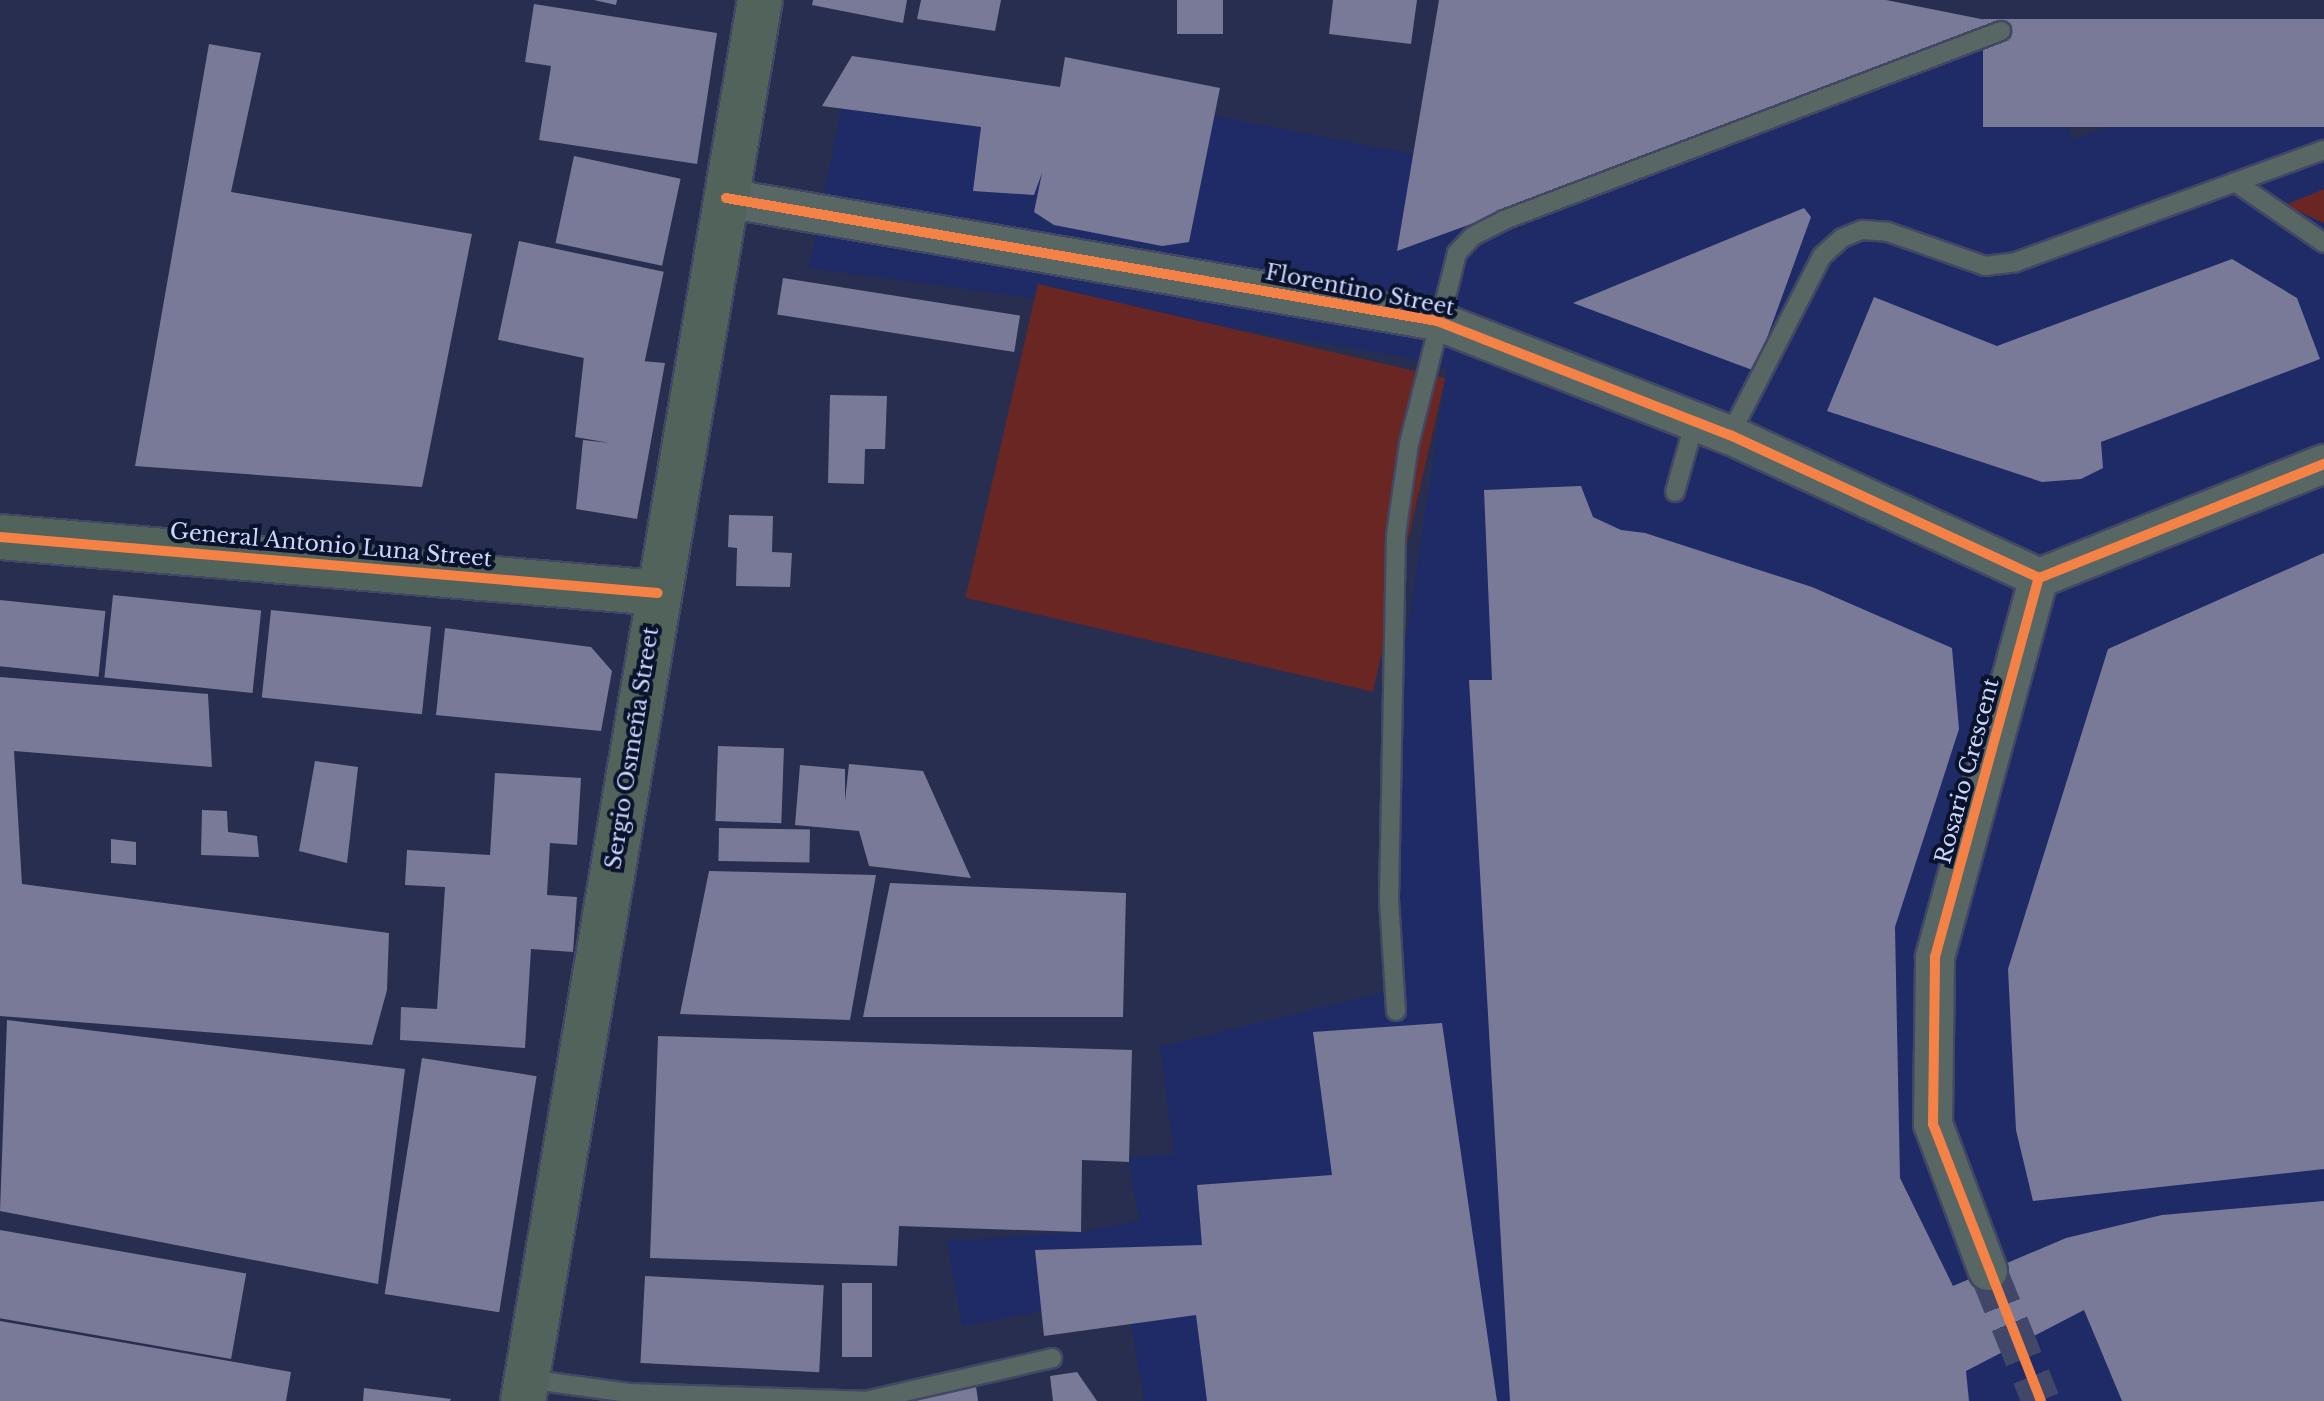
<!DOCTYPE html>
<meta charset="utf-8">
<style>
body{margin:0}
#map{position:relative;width:2324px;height:1401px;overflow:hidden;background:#282e4f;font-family:"Libre Baskerville",serif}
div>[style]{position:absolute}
.built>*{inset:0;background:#1e2b67}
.green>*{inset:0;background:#692623;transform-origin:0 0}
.building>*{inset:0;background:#797a97;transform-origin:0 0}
.street-tunnel>*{height:38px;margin-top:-19px;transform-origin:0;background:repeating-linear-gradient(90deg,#404769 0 38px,transparent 0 57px)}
.roads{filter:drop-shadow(2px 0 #424864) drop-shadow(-2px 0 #424864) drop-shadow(0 2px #424864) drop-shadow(0 -2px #424864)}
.lane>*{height:18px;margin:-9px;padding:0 9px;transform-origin:9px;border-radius:9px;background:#586664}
.street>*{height:38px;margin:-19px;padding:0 19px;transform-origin:19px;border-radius:19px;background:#586664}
.secondary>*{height:44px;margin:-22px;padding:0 22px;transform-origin:22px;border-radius:22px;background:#51635a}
.cycleway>*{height:10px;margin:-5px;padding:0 5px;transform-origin:5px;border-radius:5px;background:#f48246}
span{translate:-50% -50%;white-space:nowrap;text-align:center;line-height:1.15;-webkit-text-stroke:8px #0b122b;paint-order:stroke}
.street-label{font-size:22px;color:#cad7fc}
</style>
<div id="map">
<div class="built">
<i style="clip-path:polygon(1838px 0,2054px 31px,2071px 140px,2324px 48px,2324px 1401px,1144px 1401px,1126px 1296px,962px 1326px,947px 1241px,1081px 1232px,1139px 1221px,1128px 1158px,1174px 1154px,1160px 1047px,1400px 988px,1393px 726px,1446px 375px,1445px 368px,1392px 355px,1128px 311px,809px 268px,852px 56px,1073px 89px,1439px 159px)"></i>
</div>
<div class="green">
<i style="clip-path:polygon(2324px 189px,2324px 223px,2285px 205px)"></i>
<i style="left:1038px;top:284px;width:418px;height:322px;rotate:13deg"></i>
</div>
<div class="building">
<i style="clip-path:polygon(594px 0,617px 0,616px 5px)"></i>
<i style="clip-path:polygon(813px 0,907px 0,903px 23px,812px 5px)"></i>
<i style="clip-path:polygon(921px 0,1001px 0,995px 31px,917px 19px)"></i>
<i style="left:1177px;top:0;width:46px;height:34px"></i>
<i style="clip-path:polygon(1333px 0,1417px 0,1411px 44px,1329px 34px)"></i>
<i style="clip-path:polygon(1439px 0,1886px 0,2016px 26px,1397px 251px)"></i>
<i style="clip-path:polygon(534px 4px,717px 33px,697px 164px,539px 140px,551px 66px,525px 62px)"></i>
<i style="left:2324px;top:19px;width:108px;height:341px;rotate:90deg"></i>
<i style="clip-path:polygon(209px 44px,261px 53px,231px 192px,472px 234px,422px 487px,135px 466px)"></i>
<i style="clip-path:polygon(852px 56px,1060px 87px,1065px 57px,1220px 88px,1189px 242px,1162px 246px,1054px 225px,1034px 212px,1042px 173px,1034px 195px,973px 191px,981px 127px,822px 106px)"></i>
<i style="left:574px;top:156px;width:109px;height:89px;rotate:12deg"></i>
<i style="clip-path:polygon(1804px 208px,1811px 217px,1755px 371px,1573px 303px)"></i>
<i style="left:519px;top:241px;width:148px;height:101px;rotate:12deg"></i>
<i style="clip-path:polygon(2232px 259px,2297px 298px,2320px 359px,2101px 442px,2103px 468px,2081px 479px,2042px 482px,1827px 411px,1874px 297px,1997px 346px)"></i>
<i style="left:783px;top:278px;width:240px;height:37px;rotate:9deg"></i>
<i style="clip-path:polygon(584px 356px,665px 363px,637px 519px,576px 509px,583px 440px,610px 443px,575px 437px)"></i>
<i style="clip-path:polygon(830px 395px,887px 396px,885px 449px,865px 449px,864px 484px,828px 483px)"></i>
<i style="clip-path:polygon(1581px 486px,1593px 517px,1621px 530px,1645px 533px,1812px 587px,1952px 648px,1959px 729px,1895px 927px,1900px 1178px,1953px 1286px,2066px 1238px,2162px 1215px,2324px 1201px,2324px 1401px,2122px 1401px,2084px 1310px,1966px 1371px,1969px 1401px,1510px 1401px,1469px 680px,1492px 680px,1484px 490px)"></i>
<i style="clip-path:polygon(729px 515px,773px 516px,772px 552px,792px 553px,790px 587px,736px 586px,737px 548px,728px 547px)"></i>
<i style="clip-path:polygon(2324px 553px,2324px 1169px,2033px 1201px,2016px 1130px,2008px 969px,2108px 649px)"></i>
<i style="left:113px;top:595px;width:149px;height:83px;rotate:6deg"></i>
<i style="left:0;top:600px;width:106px;height:66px;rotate:6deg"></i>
<i style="left:271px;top:610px;width:161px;height:88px;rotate:6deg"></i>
<i style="clip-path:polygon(445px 628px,591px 647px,612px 671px,601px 731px,436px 715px)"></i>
<i style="clip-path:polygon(0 677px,208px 694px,212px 767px,14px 751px,22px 884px,389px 933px,387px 990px,372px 1045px,0 1016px)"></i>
<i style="left:718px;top:746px;width:66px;height:75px;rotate:2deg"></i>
<i style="clip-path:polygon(315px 761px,358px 767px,347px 863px,299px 851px)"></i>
<i style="clip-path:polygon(849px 764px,923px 771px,971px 878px,869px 866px,859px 831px,795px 825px,800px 765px,845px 769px,845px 801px)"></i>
<i style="clip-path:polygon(495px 773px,581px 778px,577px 845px,550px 843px,547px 895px,577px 897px,573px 952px,531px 949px,525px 1048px,400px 1040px,401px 1007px,437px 1009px,445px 887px,405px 885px,407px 850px,490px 855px)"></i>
<i style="clip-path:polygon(202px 810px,227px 811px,228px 832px,257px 836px,259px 857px,201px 855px)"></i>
<i style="left:719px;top:828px;width:91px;height:33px;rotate:1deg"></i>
<i style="clip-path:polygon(111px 839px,136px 842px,136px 865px,111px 863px)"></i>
<i style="clip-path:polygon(709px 871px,876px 875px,850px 1020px,680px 1014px)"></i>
<i style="clip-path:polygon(890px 883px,1126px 893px,1123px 1017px,863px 1017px)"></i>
<i style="clip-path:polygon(7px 1020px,405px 1069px,378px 1284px,0 1211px)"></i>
<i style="clip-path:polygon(1442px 1023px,1497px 1401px,1207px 1401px,1196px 1315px,1044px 1336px,1035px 1250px,1202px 1245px,1197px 1185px,1332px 1175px,1313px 1032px)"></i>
<i style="clip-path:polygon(658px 1036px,1132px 1050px,1129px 1162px,1082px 1160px,1081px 1232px,899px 1226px,897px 1266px,650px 1258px)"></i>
<i style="left:422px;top:1058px;width:116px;height:239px;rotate:9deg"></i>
<i style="left:0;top:1230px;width:250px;height:87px;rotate:10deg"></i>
<i style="left:645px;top:1276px;width:179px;height:87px;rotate:3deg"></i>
<i style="left:842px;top:1283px;width:30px;height:74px"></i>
<i style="clip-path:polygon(0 1321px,291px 1372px,286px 1401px,0 1401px)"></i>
<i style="clip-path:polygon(1077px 1372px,1097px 1401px,1053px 1401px,1050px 1376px)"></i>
<i style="clip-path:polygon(976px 1386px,978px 1401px,913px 1401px,913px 1398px)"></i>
<i style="clip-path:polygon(364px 1388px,451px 1399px,450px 1401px,363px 1401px)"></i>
</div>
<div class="street-tunnel">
<i style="left:1988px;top:1271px;width:140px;rotate:67.8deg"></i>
</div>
<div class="roads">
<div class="lane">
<i style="left:2235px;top:182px;width:108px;rotate:34.4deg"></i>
<i style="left:1730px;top:435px;width:201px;rotate:-62.8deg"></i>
<i style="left:1822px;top:256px;width:27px;rotate:-42deg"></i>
<i style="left:1842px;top:238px;width:22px;rotate:-22deg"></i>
<i style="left:1862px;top:230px;width:26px;rotate:4deg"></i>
<i style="left:1888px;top:232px;width:103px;rotate:19.3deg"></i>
<i style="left:1985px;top:266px;width:31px;rotate:-7deg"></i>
<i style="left:2016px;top:262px;width:328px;rotate:-20deg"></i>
<i style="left:1675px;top:492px;width:74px;rotate:-74.3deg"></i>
<i style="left:1396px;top:1011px;width:112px;rotate:-93.6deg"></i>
<i style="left:1389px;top:899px;width:364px;rotate:-88.9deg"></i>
<i style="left:1396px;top:535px;width:92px;rotate:-81.9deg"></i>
<i style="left:1409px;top:444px;width:197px;rotate:-75.9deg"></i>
<i style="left:1457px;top:253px;width:23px;rotate:-47deg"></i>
<i style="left:1473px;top:236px;width:35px;rotate:-27deg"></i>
<i style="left:1504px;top:220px;width:532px;rotate:-20.82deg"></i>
<i style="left:527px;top:1379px;width:103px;rotate:7.8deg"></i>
<i style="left:629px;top:1393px;width:236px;rotate:1.9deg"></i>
<i style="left:865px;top:1401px;width:192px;rotate:-12.9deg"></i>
</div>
<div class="street">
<i style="left:726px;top:198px;width:722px;rotate:9.81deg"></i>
<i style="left:1437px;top:321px;width:314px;rotate:21.3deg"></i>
<i style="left:1730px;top:435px;width:340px;rotate:24.8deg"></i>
<i style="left:1988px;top:1271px;width:157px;rotate:-110.5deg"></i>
<i style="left:1933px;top:1124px;width:167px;rotate:-89.3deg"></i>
<i style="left:1935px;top:957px;width:393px;rotate:-74.7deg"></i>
<i style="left:2039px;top:578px;width:307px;rotate:-21.8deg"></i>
</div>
<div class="secondary">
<i style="left:0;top:537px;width:660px;rotate:4.86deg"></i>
<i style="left:523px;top:1401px;width:1421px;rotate:-80.4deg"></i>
</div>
</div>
<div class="cycleway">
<i style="left:726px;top:198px;width:722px;rotate:9.81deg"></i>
<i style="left:1437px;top:321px;width:314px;rotate:21.3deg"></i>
<i style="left:1730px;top:435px;width:340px;rotate:24.8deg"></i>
<i style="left:0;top:537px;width:660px;rotate:4.86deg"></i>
<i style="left:2041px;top:1401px;width:297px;rotate:-111.3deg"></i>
<i style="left:1933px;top:1124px;width:167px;rotate:-89.3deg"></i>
<i style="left:1935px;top:957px;width:393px;rotate:-74.7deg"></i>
<i style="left:2039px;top:578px;width:307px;rotate:-21.8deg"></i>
</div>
<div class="street-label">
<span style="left:1360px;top:290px;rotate:11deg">Florentino Street</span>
<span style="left:331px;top:545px;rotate:5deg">General Antonio Luna Street</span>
<span style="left:632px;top:748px;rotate:-81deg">Sergio Osmeña Street</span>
<span style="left:1967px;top:771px;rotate:-75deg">Rosario Crescent</span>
</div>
</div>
